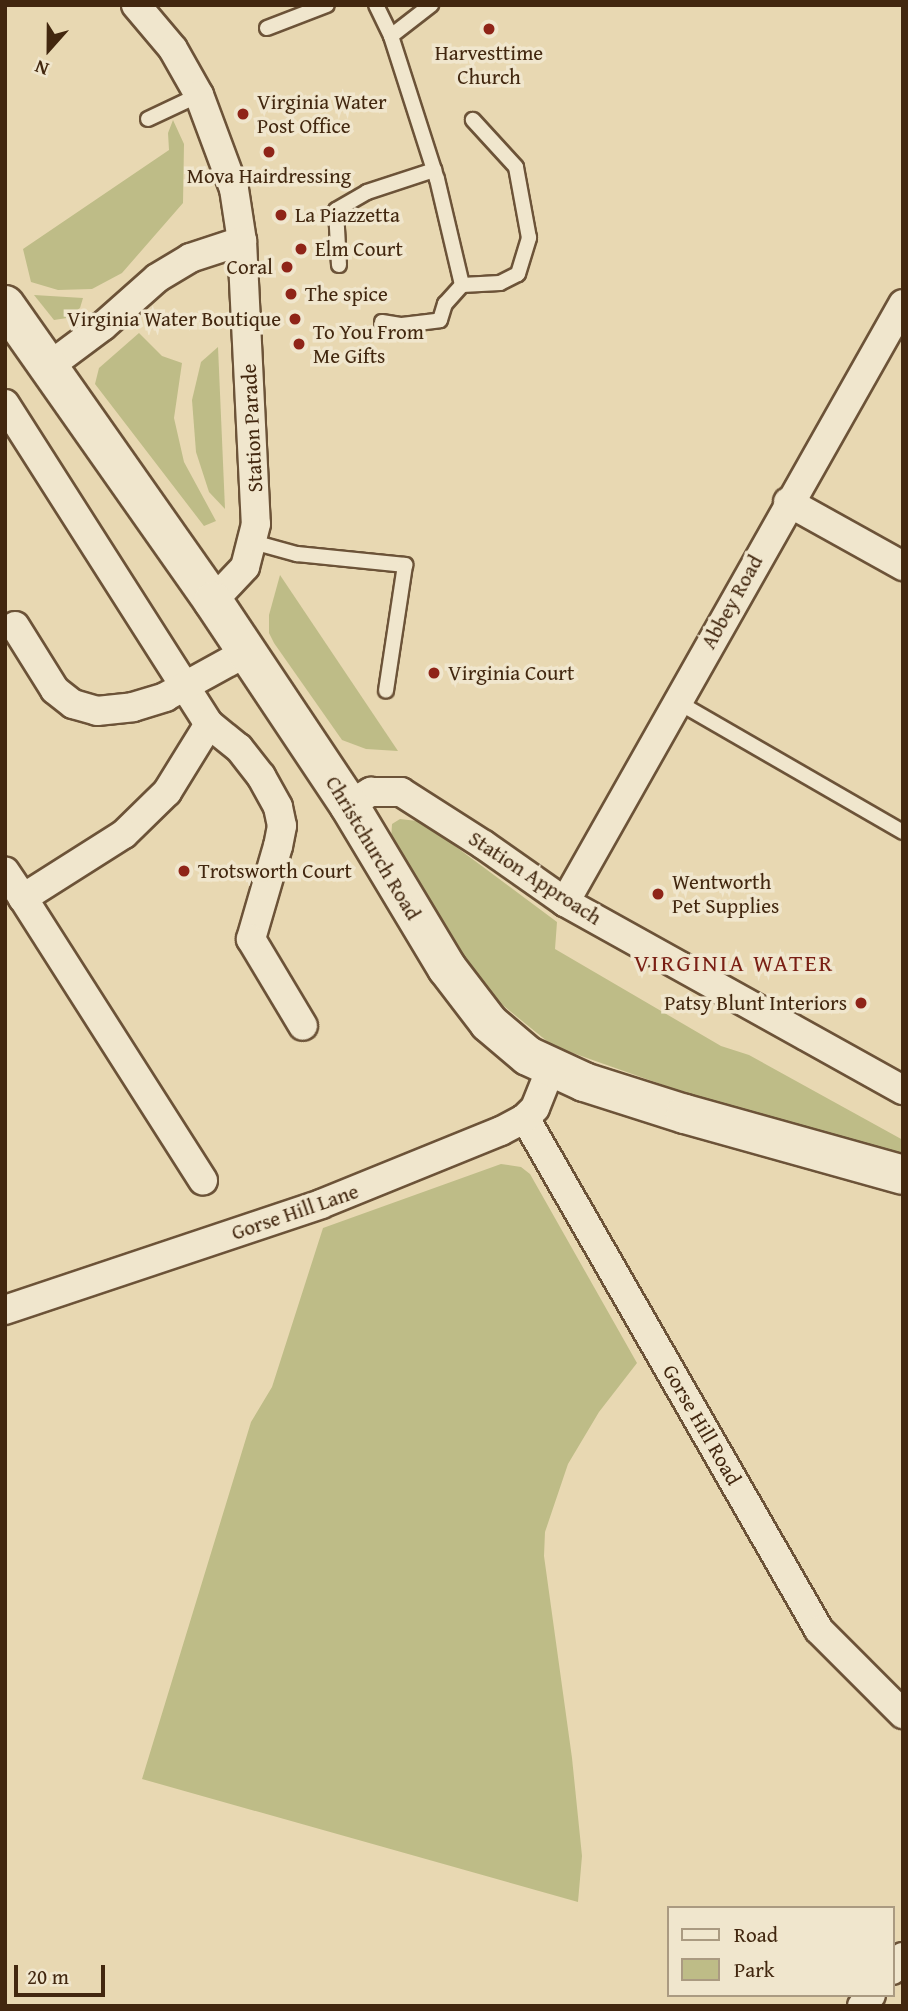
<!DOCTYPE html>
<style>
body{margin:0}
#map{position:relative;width:908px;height:2011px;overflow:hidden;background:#e8d8b2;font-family:"Gentium Book Plus",serif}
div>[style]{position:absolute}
.green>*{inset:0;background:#bebc87}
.roads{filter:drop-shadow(2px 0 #6c5338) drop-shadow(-2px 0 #6c5338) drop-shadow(0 2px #6c5338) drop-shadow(0 -2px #6c5338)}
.lane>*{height:14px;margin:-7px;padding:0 7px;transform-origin:7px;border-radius:7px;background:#f0e6cd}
.street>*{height:28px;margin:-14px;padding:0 14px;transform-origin:14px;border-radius:14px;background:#f0e6cd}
.secondary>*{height:38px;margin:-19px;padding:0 19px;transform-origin:19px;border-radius:19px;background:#f0e6cd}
.dots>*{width:19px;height:19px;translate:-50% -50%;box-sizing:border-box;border:4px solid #f0e6cd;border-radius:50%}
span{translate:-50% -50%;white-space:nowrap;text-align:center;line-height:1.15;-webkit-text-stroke:7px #f0e6cd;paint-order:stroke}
.poi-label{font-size:21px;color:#42270f}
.left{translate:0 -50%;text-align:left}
.right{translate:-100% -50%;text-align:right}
.street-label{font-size:21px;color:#42270f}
.quarter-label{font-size:24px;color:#7a1f14;letter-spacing:2px}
.frame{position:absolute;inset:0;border:7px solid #42270f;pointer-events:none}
.legend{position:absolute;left:667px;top:1906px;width:228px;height:91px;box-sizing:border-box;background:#f0e6cd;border:2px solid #aa9a81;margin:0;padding:9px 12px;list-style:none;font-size:21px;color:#42270f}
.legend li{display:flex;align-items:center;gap:14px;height:35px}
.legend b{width:35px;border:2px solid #aa9a81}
.north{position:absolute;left:14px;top:14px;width:70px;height:70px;-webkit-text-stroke:5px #f0e6cd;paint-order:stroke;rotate:201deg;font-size:19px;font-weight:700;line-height:28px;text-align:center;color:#42270f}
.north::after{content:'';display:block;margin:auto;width:24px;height:32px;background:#42270f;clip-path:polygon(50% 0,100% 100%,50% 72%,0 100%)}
.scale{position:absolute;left:14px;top:1965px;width:91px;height:32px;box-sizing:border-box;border:4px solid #42270f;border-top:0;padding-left:9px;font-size:21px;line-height:24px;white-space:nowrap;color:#42270f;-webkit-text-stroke:5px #f0e6cd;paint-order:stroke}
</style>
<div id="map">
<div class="green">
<i style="clip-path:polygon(173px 120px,184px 144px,183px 203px,122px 273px,92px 289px,58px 290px,31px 282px,23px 249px,169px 150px,168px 133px)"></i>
<i style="clip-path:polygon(34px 295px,83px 298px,80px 308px,67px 318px,54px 320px)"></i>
<i style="clip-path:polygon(139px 333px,162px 356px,182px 363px,174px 418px,184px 462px,216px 521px,204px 526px,95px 384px,99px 368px)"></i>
<i style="clip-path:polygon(218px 347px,225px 509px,209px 492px,196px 452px,192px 400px,201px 362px)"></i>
<i style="clip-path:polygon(280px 575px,398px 751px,366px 749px,342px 740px,274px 643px,269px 633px,269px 615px)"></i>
<i style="clip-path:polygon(400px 819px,417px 821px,432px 829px,557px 922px,555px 949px,721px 1046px,749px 1055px,903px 1140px,903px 1158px,669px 1087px,553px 1046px,500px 1003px,465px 962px,391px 840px,392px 824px)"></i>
<i style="clip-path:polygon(501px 1164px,521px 1167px,530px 1174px,637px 1363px,599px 1412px,568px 1464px,545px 1532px,544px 1556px,572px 1758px,582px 1856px,578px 1902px,142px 1779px,251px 1422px,272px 1387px,323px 1228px)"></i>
</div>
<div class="roads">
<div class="lane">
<i style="left:376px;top:5px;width:34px;rotate:64deg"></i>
<i style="left:391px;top:36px;width:150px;rotate:72.2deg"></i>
<i style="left:437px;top:179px;width:109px;rotate:76.7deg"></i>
<i style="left:267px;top:28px;width:64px;rotate:-21deg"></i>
<i style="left:391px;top:36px;width:51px;rotate:-37.8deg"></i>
<i style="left:148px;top:119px;width:56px;rotate:-25.2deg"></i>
<i style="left:339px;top:265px;width:55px;rotate:-93.1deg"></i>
<i style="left:336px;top:210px;width:36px;rotate:-30deg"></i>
<i style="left:367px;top:192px;width:71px;rotate:-18.2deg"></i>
<i style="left:382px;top:322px;width:20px;rotate:9deg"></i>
<i style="left:402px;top:325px;width:38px;rotate:-7deg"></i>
<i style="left:440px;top:320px;width:17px;rotate:-73deg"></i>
<i style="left:445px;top:304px;width:25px;rotate:-48deg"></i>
<i style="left:462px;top:285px;width:38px;rotate:-3deg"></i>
<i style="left:500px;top:283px;width:20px;rotate:-27deg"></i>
<i style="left:518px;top:274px;width:38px;rotate:-73deg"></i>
<i style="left:529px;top:238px;width:72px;rotate:-100.4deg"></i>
<i style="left:516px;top:167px;width:64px;rotate:-132.5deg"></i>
<i style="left:253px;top:542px;width:46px;rotate:15.3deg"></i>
<i style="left:297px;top:554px;width:109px;rotate:5.8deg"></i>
<i style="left:405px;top:565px;width:127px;rotate:98.6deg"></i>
<i style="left:676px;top:701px;width:262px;rotate:30deg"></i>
</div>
<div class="street">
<i style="left:136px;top:5px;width:57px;rotate:49.9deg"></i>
<i style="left:173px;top:49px;width:53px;rotate:60.5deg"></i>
<i style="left:199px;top:95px;width:100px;rotate:69.6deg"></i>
<i style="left:234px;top:189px;width:53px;rotate:81.3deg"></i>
<i style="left:242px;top:241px;width:283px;rotate:87.2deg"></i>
<i style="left:256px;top:524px;width:44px;rotate:104.3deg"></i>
<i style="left:245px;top:567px;width:47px;rotate:133.3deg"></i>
<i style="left:48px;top:367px;width:69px;rotate:-36.7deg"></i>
<i style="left:103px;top:326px;width:72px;rotate:-41.6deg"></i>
<i style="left:157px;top:278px;width:39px;rotate:-31deg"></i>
<i style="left:190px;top:258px;width:55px;rotate:-18.1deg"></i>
<i style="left:5px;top:404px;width:379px;rotate:57.5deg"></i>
<i style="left:209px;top:724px;width:80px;rotate:121.7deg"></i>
<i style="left:167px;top:792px;width:60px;rotate:135.7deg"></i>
<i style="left:124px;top:834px;width:120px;rotate:147.6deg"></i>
<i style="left:23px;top:898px;width:32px;rotate:-124deg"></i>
<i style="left:788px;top:502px;width:132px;rotate:29.1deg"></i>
<i style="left:15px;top:626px;width:75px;rotate:58deg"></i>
<i style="left:55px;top:690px;width:23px;rotate:38deg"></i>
<i style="left:73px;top:704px;width:25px;rotate:16deg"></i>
<i style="left:97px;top:711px;width:36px;rotate:-6deg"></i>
<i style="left:133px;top:707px;width:34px;rotate:-17deg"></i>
<i style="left:165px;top:697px;width:91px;rotate:-28.8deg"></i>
<i style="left:209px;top:724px;width:38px;rotate:39deg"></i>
<i style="left:239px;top:748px;width:36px;rotate:52deg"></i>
<i style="left:261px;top:776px;width:35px;rotate:61deg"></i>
<i style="left:278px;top:807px;width:19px;rotate:78deg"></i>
<i style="left:282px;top:826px;width:20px;rotate:101deg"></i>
<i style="left:278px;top:846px;width:97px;rotate:106.2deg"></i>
<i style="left:251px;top:939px;width:101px;rotate:59.1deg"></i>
<i style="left:349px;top:805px;width:26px;rotate:-31deg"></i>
<i style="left:371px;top:792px;width:30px"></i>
<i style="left:401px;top:792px;width:98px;rotate:32.6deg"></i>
<i style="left:484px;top:845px;width:99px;rotate:35.1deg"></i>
<i style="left:565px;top:902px;width:387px;rotate:29.1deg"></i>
<i style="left:23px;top:898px;width:335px;rotate:57.5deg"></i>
<i style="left:565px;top:902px;width:687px;rotate:-60.52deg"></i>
<i style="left:525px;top:1118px;width:590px;rotate:60.13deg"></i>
<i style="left:819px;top:1630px;width:119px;rotate:45deg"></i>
<i style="left:5px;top:1310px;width:333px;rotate:-18.5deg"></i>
<i style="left:321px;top:1204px;width:194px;rotate:-22.1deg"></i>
<i style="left:501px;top:1131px;width:27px;rotate:-28deg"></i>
<i style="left:525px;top:1118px;width:14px;rotate:-45deg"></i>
<i style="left:535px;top:1108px;width:43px;rotate:-68.2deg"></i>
<i style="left:892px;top:1970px;width:17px;rotate:-50deg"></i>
<i style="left:862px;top:2006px;width:14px;rotate:-51deg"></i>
</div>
<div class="secondary">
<i style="left:5px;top:305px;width:362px;rotate:54.9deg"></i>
<i style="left:213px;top:601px;width:245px;rotate:56.3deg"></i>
<i style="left:349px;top:805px;width:190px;rotate:59deg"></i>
<i style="left:447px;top:968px;width:69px;rotate:52.6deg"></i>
<i style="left:489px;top:1023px;width:51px;rotate:40.2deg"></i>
<i style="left:528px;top:1056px;width:62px;rotate:24.9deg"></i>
<i style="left:584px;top:1082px;width:106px;rotate:17.6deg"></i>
<i style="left:685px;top:1114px;width:226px;rotate:15.6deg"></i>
</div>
</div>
<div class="dots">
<i style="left:489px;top:29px;background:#8f2418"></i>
<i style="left:243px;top:114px;background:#8f2418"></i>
<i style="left:269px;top:152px;background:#8f2418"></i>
<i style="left:281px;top:215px;background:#8f2418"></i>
<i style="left:301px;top:249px;background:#8f2418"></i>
<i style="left:287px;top:267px;background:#8f2418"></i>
<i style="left:291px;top:294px;background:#8f2418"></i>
<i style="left:295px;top:319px;background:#8f2418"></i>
<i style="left:299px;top:344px;background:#8f2418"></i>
<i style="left:434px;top:673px;background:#8f2418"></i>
<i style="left:184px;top:871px;background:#8f2418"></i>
<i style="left:658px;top:894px;background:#8f2418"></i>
<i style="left:861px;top:1003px;background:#8f2418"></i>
</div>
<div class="poi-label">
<span style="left:489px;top:65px">Harvesttime<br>Church</span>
<span class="left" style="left:257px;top:114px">Virginia Water<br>Post Office</span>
<span style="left:269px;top:176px">Mova Hairdressing</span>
<span class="left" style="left:295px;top:215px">La Piazzetta</span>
<span class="left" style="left:315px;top:249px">Elm Court</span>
<span class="right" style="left:273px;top:267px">Coral</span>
<span class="left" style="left:305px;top:294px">The spice</span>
<span class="right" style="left:281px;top:319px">Virginia Water Boutique</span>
<span class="left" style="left:313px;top:344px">To You From<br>Me Gifts</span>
<span class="left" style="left:448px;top:673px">Virginia Court</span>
<span class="left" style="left:198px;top:871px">Trotsworth Court</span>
<span class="left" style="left:672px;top:894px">Wentworth<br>Pet Supplies</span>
<span class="right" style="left:847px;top:1003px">Patsy Blunt Interiors</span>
</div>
<div class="street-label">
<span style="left:252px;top:428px;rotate:-93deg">Station Parade</span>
<span style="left:732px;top:602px;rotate:-61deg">Abbey Road</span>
<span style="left:373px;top:848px;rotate:59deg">Christchurch Road</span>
<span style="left:535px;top:878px;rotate:33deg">Station Approach</span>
<span style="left:295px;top:1212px;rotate:-19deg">Gorse Hill Lane</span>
<span style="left:702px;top:1425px;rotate:60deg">Gorse Hill Road</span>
</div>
<div class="quarter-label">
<span style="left:734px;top:963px">VIRGINIA WATER</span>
</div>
<div class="frame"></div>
<ul class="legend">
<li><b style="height:9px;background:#f0e6cd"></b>Road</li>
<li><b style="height:19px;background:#bebc87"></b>Park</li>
</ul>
<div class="north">N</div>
<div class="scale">20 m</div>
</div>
